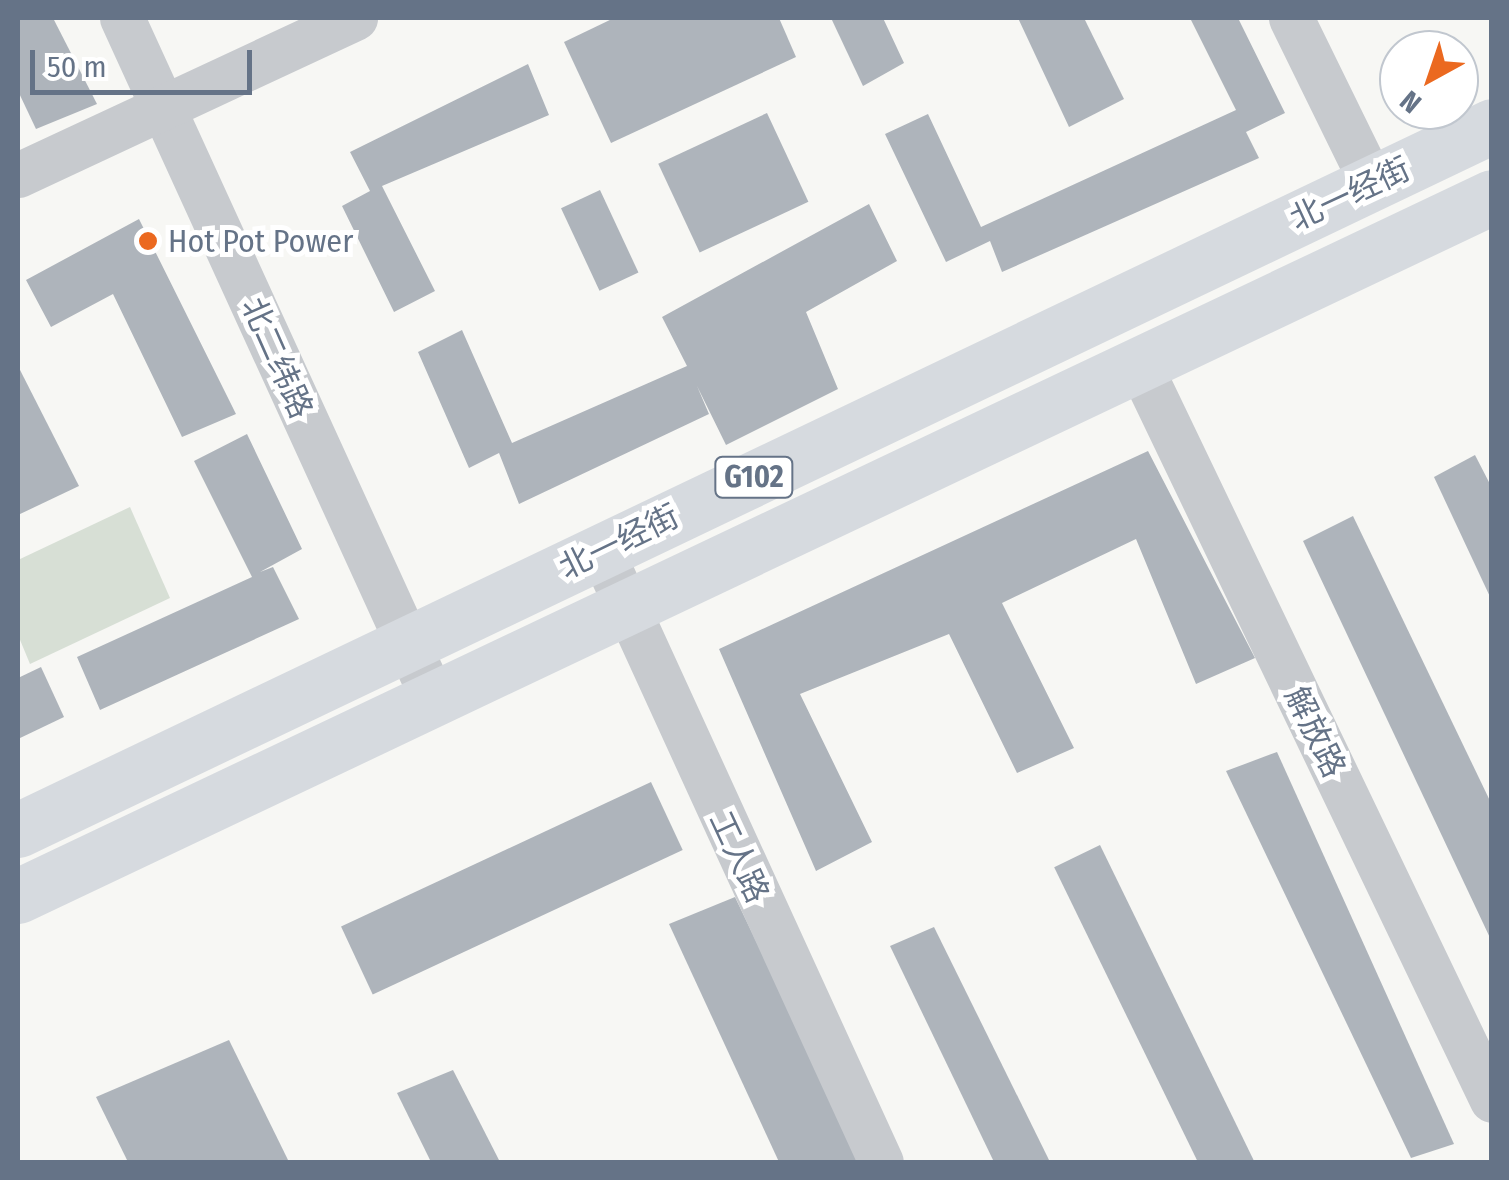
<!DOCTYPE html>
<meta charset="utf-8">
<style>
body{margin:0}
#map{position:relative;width:1509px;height:1180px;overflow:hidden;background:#f7f7f4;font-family:"Fira Sans Condensed","Noto Sans SC",sans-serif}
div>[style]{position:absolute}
.green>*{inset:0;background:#d7dfd5}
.building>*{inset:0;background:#aeb4bb;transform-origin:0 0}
.minor>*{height:45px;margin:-22.5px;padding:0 22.5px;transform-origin:22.5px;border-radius:22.5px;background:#c7cace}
.highway>*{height:55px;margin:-27.5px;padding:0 27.5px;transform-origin:27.5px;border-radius:27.5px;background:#d6dadf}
.dots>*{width:28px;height:28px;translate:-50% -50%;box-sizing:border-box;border:5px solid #fff;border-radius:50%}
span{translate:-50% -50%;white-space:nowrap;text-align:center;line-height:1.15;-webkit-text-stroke:10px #fff;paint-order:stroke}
.shield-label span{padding:2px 8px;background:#fff;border:2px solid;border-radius:8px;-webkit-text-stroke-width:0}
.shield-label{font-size:30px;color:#657387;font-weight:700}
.street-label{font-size:32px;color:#657387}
.poi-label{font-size:32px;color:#657387}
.left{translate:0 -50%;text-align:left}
.frame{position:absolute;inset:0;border:20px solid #657387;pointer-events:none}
.north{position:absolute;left:1379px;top:30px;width:100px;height:100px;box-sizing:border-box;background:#fff;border:2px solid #c1c7cf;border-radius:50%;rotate:220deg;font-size:28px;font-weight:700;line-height:40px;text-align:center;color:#657387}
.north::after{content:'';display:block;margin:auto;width:35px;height:45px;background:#eb6920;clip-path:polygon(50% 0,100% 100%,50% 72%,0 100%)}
.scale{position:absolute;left:30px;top:50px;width:222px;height:45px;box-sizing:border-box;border:5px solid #657387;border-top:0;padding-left:12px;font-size:30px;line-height:35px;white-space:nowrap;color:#657387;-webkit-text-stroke:8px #fff;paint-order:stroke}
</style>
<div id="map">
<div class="green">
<i style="clip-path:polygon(130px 507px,170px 598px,30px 664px,18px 635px,18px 560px)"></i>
</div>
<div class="building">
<i style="clip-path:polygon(18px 18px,53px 18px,97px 104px,36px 129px,18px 91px)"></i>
<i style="clip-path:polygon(614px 18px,779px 18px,796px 57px,611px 143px,564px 42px)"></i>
<i style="clip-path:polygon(831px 18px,883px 18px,904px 63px,863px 86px)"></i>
<i style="clip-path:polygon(1018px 18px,1084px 18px,1124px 99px,1069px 127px)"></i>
<i style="clip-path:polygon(1190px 18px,1238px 18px,1285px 113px,1246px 132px,1259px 158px,1002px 272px,990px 241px,946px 262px,885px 134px,928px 114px,981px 227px,1236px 110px)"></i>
<i style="clip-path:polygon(528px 64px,549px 115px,382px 186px,435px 291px,394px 312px,342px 206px,370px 191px,350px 152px)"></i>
<i style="left:767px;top:113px;width:98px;height:120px;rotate:65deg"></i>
<i style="left:600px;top:190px;width:91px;height:43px;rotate:65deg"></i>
<i style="clip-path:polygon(869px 204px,897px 261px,806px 312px,838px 389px,726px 445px,697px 386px,709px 414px,519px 504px,499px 453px,469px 468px,418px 352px,462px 330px,512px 443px,687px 366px,662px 317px)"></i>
<i style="clip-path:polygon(139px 219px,236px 414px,182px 437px,113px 294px,51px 327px,26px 280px)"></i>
<i style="clip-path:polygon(18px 366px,79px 486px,18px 515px)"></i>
<i style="clip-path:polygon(247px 434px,302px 549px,260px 572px,273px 567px,299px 619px,100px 710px,77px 657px,252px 577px,194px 461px)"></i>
<i style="clip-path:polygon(1148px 451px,1255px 658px,1196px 684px,1136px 539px,1002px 603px,1074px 748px,1017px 773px,949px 634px,800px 694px,872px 842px,816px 871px,719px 649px)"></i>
<i style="clip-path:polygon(1475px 455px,1492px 488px,1492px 601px,1434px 477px)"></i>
<i style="clip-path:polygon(1353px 516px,1492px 805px,1492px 942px,1303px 541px)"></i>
<i style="clip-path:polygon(41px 667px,64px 717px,18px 739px,18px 678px)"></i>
<i style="clip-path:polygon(1277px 752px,1454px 1144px,1411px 1158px,1226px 771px)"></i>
<i style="left:651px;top:782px;width:75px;height:342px;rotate:65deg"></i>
<i style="left:1100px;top:845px;width:352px;height:51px;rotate:64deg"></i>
<i style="clip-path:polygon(735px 897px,862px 1162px,779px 1162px,669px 924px)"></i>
<i style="clip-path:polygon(934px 927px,1050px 1162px,994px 1162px,890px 946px)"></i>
<i style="clip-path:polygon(229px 1040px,289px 1162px,128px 1162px,96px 1097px)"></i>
<i style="clip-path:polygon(453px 1070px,500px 1162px,431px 1162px,397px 1093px)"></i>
</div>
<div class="minor">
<i style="left:122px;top:18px;width:749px;rotate:65.45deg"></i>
<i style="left:1291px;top:18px;width:184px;rotate:63.9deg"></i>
<i style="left:18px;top:175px;width:372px;rotate:-25deg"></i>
<i style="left:1139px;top:364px;width:816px;rotate:64.38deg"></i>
<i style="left:601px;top:550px;width:673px;rotate:65.42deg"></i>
</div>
<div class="highway">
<i style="left:18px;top:830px;width:1633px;rotate:-25.53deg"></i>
<i style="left:18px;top:896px;width:1631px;rotate:-25.37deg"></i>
</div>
<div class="dots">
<i style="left:148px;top:241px;background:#eb6920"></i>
</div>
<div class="shield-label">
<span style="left:754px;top:477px">G102</span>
</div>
<div class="street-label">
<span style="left:1350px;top:194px;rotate:-25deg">北一经街</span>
<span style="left:277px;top:358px;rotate:66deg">北二纬路</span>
<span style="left:619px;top:542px;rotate:-26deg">北一经街</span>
<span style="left:1315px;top:732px;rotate:64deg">解放路</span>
<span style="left:739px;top:857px;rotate:65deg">工人路</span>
</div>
<div class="poi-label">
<span class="left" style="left:168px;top:241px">Hot Pot Power</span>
</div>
<div class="frame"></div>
<div class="north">N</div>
<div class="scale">50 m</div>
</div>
